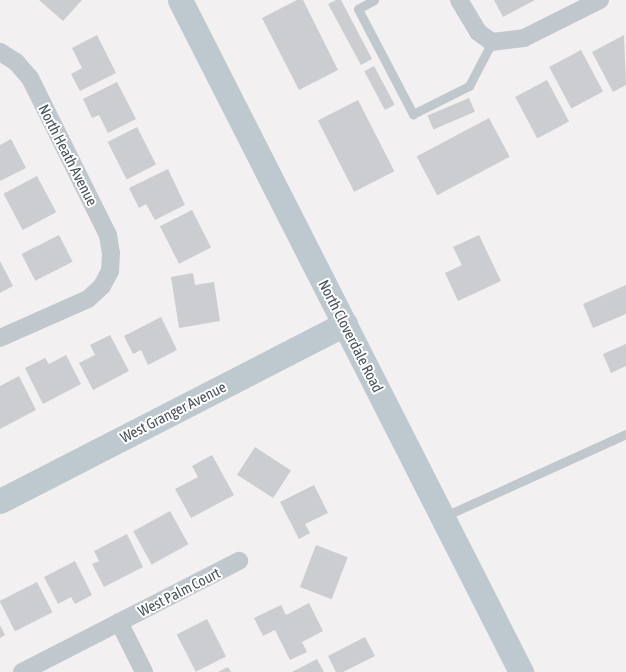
<!DOCTYPE html>
<style>
body{margin:0}
#map{position:relative;width:626px;height:672px;overflow:hidden;background:#f2f0f1;font-family:"Asap Condensed",sans-serif}
div>[style]{position:absolute}
.building>*{inset:0;background:#cbcdd1;transform-origin:0 0}
.lane>*{height:9px;margin:-4.5px;padding:0 4.5px;transform-origin:4.5px;border-radius:4.5px;background:#c0c8cd}
.street>*{height:18px;margin:-9px;padding:0 9px;transform-origin:9px;border-radius:9px;background:#c0c8cd}
.secondary>*{height:25px;margin:-12.5px;padding:0 12.5px;transform-origin:12.5px;border-radius:12.5px;background:#bec8cf}
span{translate:-50% -50%;white-space:nowrap;text-align:center;line-height:1.15;-webkit-text-stroke:4px #fff;paint-order:stroke}
.street-label{font-size:15px;color:#4a555b}
</style>
<div id="map">
<div class="building">
<i style="clip-path:polygon(39px 0,82px 0,63px 21px)"></i>
<i style="clip-path:polygon(297px 0,303px 0,338px 70px,299px 90px,262px 18px)"></i>
<i style="clip-path:polygon(336px 0,341px 0,372px 59px,361px 65px,328px 4px)"></i>
<i style="clip-path:polygon(494px 0,535px 0,503px 17px)"></i>
<i style="clip-path:polygon(97px 35px,116px 73px,80px 91px,71px 74px,82px 68px,72px 48px)"></i>
<i style="clip-path:polygon(624px 35px,626px 85px,613px 92px,592px 52px)"></i>
<i style="left:581px;top:50px;width:47px;height:36px;rotate:62deg"></i>
<i style="left:374px;top:66px;width:44px;height:11px;rotate:62deg"></i>
<i style="left:547px;top:80px;width:47px;height:36px;rotate:62deg"></i>
<i style="clip-path:polygon(117px 82px,136px 119px,108px 133px,99px 115px,92px 118px,83px 99px)"></i>
<i style="left:469px;top:98px;width:15px;height:45px;rotate:67deg"></i>
<i style="left:358px;top:100px;width:80px;height:45px;rotate:63deg"></i>
<i style="left:489px;top:118px;width:44px;height:82px;rotate:62deg"></i>
<i style="left:137px;top:127px;width:42px;height:33px;rotate:63deg"></i>
<i style="clip-path:polygon(11px 139px,26px 168px,0 181px,0 145px)"></i>
<i style="clip-path:polygon(168px 169px,185px 205px,155px 220px,146px 204px,139px 208px,129px 188px)"></i>
<i style="left:37px;top:176px;width:41px;height:38px;rotate:62deg"></i>
<i style="left:192px;top:210px;width:42px;height:36px;rotate:63deg"></i>
<i style="left:59px;top:235px;width:30px;height:42px;rotate:63deg"></i>
<i style="clip-path:polygon(479px 235px,501px 281px,458px 301px,445px 273px,462px 265px,453px 247px)"></i>
<i style="clip-path:polygon(0 261px,13px 286px,0 293px)"></i>
<i style="clip-path:polygon(193px 273px,195px 285px,214px 282px,220px 321px,179px 328px,171px 277px)"></i>
<i style="clip-path:polygon(626px 285px,626px 314px,593px 328px,583px 304px)"></i>
<i style="clip-path:polygon(161px 317px,177px 350px,148px 365px,141px 350px,133px 354px,124px 336px)"></i>
<i style="clip-path:polygon(110px 335px,129px 371px,93px 390px,79px 363px,95px 355px,90px 345px)"></i>
<i style="clip-path:polygon(626px 344px,626px 366px,611px 373px,603px 354px)"></i>
<i style="clip-path:polygon(66px 355px,81px 384px,43px 404px,25px 368px,45px 358px,49px 364px)"></i>
<i style="clip-path:polygon(19px 376px,36px 410px,0 429px,0 386px)"></i>
<i style="left:255px;top:447px;width:43px;height:33px;rotate:33deg"></i>
<i style="clip-path:polygon(212px 455px,234px 495px,191px 518px,175px 489px,198px 477px,192px 466px)"></i>
<i style="clip-path:polygon(314px 485px,328px 513px,305px 524px,310px 533px,299px 539px,280px 502px)"></i>
<i style="left:170px;top:511px;width:38px;height:42px;rotate:61deg"></i>
<i style="clip-path:polygon(127px 534px,143px 567px,104px 587px,92px 564px,99px 561px,94px 551px)"></i>
<i style="left:316px;top:545px;width:34px;height:45px;rotate:21deg"></i>
<i style="clip-path:polygon(75px 561px,92px 595px,75px 604px,71px 597px,58px 604px,44px 577px)"></i>
<i style="left:37px;top:582px;width:34px;height:42px;rotate:63deg"></i>
<i style="clip-path:polygon(309px 603px,323px 631px,302px 642px,307px 652px,290px 660px,275px 630px,263px 636px,254px 618px,281px 605px,286px 615px)"></i>
<i style="left:207px;top:619px;width:42px;height:34px;rotate:63deg"></i>
<i style="clip-path:polygon(0 625px,5px 635px,0 638px)"></i>
<i style="clip-path:polygon(365px 637px,375px 656px,343px 672px,336px 672px,328px 656px)"></i>
<i style="clip-path:polygon(317px 659px,324px 672px,292px 672px)"></i>
<i style="clip-path:polygon(228px 667px,231px 672px,218px 672px)"></i>
</div>
<div class="lane">
<i style="left:374px;top:0;width:18px;rotate:151deg"></i>
<i style="left:358px;top:9px;width:119px;rotate:62.4deg"></i>
<i style="left:413px;top:114px;width:63px;rotate:-26.6deg"></i>
<i style="left:469px;top:86px;width:50px;rotate:-62.4deg"></i>
<i style="left:443px;top:517px;width:201px;rotate:-24.4deg"></i>
</div>
<div class="street">
<i style="left:459px;top:0;width:37px;rotate:59deg"></i>
<i style="left:478px;top:32px;width:17px;rotate:36deg"></i>
<i style="left:492px;top:42px;width:32px;rotate:-7deg"></i>
<i style="left:524px;top:38px;width:85px;rotate:-26.6deg"></i>
<i style="left:0;top:52px;width:19px;rotate:32deg"></i>
<i style="left:16px;top:62px;width:21px;rotate:49deg"></i>
<i style="left:30px;top:78px;width:175px;rotate:63.6deg"></i>
<i style="left:108px;top:235px;width:18px;rotate:81deg"></i>
<i style="left:111px;top:253px;width:18px;rotate:93deg"></i>
<i style="left:110px;top:271px;width:17px;rotate:118deg"></i>
<i style="left:102px;top:286px;width:19px;rotate:137deg"></i>
<i style="left:88px;top:299px;width:96px;rotate:156.1deg"></i>
<i style="left:119px;top:622px;width:56px;rotate:63.4deg"></i>
<i style="left:22px;top:672px;width:244px;rotate:-27.1deg"></i>
</div>
<div class="secondary">
<i style="left:180px;top:0;width:754px;rotate:63.09deg"></i>
<i style="left:0;top:501px;width:388px;rotate:-27.2deg"></i>
</div>
<div class="street-label">
<span style="left:68px;top:155px;rotate:63deg">North Heath Avenue</span>
<span style="left:351px;top:336px;rotate:63deg">North Cloverdale Road</span>
<span style="left:173px;top:412px;rotate:-27deg">West Granger Avenue</span>
<span style="left:179px;top:592px;rotate:-27deg">West Palm Court</span>
</div>
</div>
